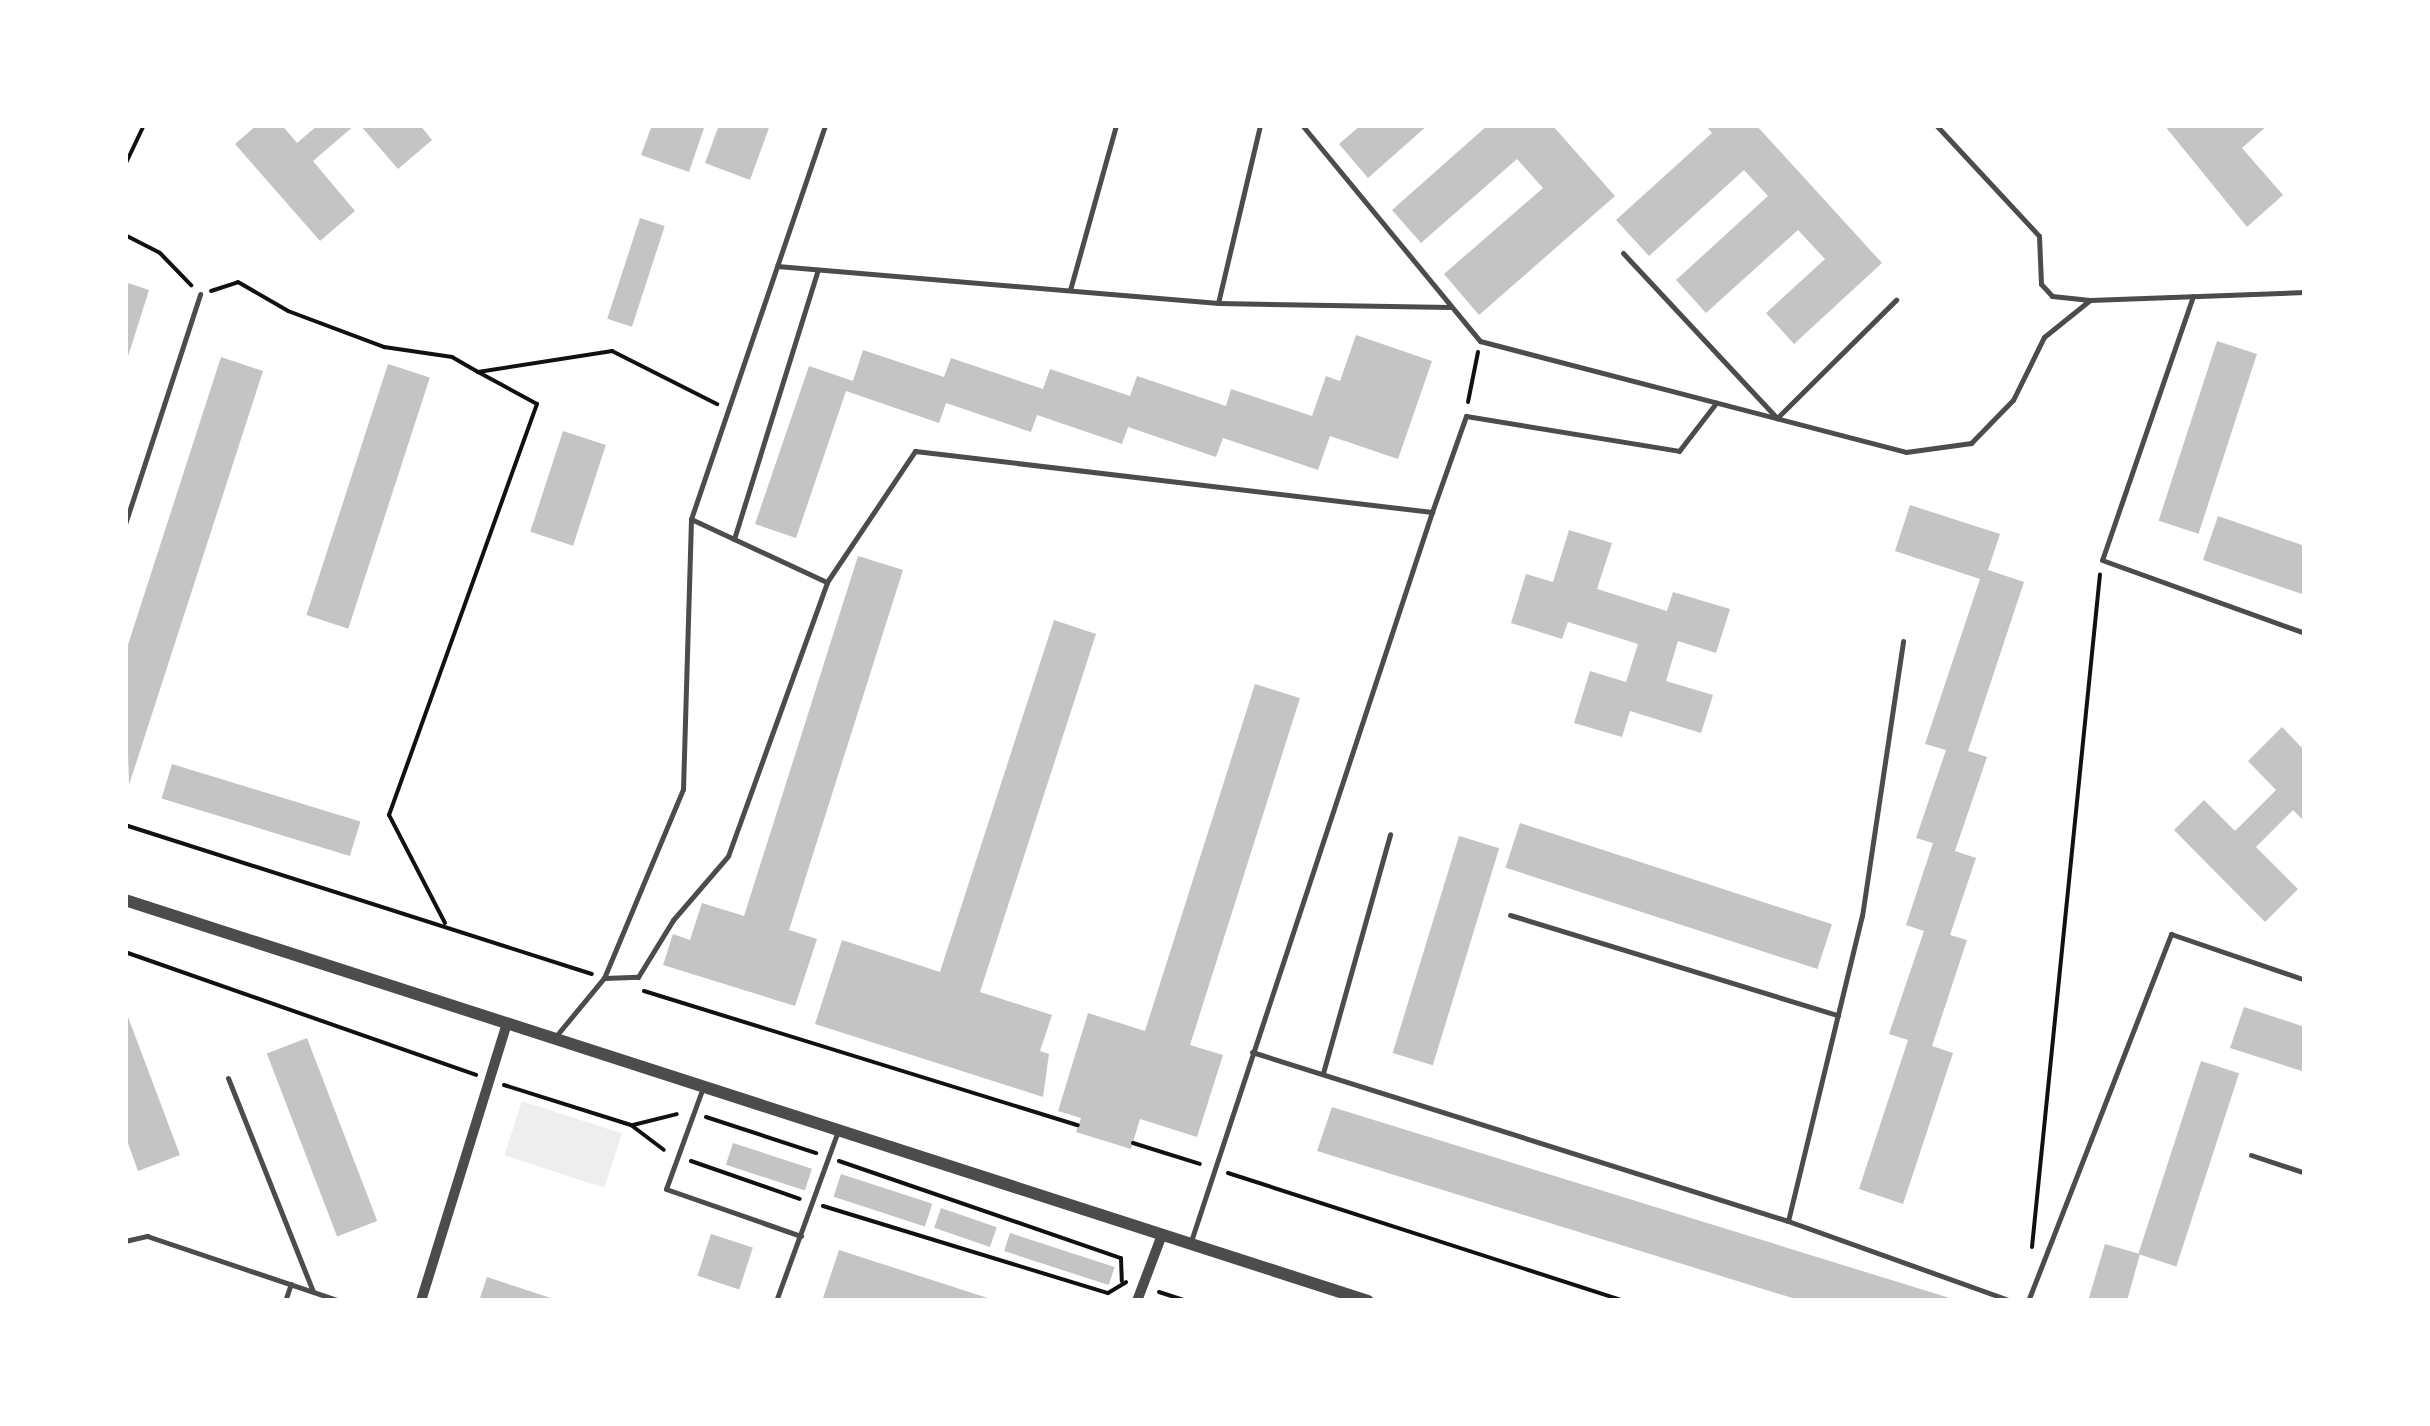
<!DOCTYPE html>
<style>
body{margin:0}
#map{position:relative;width:2430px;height:1426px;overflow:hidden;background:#fff;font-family:"Nunito Sans",sans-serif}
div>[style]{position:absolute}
.green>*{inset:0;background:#eee;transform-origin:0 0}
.building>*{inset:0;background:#c4c4c4;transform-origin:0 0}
.path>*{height:4px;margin:-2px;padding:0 2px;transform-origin:2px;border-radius:2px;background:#111}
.service>*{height:5px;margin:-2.5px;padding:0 2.5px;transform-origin:2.5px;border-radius:2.5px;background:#4c4c4c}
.minor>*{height:10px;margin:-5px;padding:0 5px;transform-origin:5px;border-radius:5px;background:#4c4c4c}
.tertiary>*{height:12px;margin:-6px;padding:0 6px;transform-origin:6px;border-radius:6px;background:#4c4c4c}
span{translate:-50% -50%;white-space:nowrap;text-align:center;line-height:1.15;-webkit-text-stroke:8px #fff;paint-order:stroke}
.frame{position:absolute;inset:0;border:128px solid #fff;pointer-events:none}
</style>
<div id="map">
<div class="green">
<i style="left:522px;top:1101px;width:105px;height:57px;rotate:18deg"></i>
</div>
<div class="building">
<i style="clip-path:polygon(257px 125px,282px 125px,297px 143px,318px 125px,355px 125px,313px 161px,355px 211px,320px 241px,235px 144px)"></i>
<i style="clip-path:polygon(360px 125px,420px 125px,432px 140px,398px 169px)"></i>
<i style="clip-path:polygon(652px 125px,705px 125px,689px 172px,641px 155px)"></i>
<i style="clip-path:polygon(719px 125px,770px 125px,750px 180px,705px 163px)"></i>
<i style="clip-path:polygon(1361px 125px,1428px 125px,1368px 178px,1339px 144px)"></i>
<i style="clip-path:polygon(1488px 125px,1552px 125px,1615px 196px,1479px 315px,1444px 274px,1543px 188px,1517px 159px,1421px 243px,1392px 210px)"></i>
<i style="clip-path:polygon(1705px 125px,1756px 125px,1882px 263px,1794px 344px,1766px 313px,1825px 259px,1798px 230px,1706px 313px,1676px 280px,1768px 196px,1744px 170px,1649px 256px,1616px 220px,1712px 133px)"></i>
<i style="clip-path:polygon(2164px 125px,2268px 125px,2242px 148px,2283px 195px,2247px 227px)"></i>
<i style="left:640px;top:218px;width:26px;height:106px;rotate:18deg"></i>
<i style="clip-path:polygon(125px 282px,149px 290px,126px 363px,125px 363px)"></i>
<i style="clip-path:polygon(1356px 335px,1432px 361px,1398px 459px,1330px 436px,1318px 470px,1223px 438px,1216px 457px,1128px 427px,1122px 444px,1037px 415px,1031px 432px,946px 403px,939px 423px,846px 391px,796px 538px,755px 524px,809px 366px,853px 381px,863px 350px,944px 377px,951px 358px,1043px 389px,1050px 369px,1130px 396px,1137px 376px,1226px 406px,1231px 389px,1312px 416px,1326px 376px,1340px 381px)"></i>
<i style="left:2217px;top:341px;width:42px;height:189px;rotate:18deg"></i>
<i style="clip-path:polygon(221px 357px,263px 371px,129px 785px,125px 654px)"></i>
<i style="left:388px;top:364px;width:44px;height:264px;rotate:18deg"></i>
<i style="left:563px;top:431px;width:45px;height:106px;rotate:18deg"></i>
<i style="clip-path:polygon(1910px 505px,2000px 534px,1988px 570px,2024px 582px,1968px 751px,1987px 757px,1955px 851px,1976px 858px,1950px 935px,1967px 940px,1932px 1046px,1953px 1053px,1903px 1204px,1859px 1189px,1908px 1040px,1889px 1034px,1924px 931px,1906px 925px,1933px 843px,1916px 838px,1946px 750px,1925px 744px,1980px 579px,1895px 551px)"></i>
<i style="clip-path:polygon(2218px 516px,2305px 546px,2305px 595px,2203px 560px)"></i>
<i style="clip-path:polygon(1569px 530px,1612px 543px,1597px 589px,1667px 611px,1673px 592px,1730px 609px,1716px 653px,1678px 641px,1666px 681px,1713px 695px,1701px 733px,1630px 711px,1622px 737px,1574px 723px,1590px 671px,1626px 682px,1638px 644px,1568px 622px,1562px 639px,1511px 623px,1526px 574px,1553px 582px)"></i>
<i style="clip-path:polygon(858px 556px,903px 570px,789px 930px,817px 939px,795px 1006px,663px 965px,673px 934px,690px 940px,702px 903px,744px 916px)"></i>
<i style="clip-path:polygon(1054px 620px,1096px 634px,980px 992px,1052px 1015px,1040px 1051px,1049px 1054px,1043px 1097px,815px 1024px,842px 940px,940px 972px)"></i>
<i style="clip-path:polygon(1255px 684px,1300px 698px,1190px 1045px,1223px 1055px,1197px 1137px,1140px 1119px,1131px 1149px,1076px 1132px,1081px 1118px,1058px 1111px,1088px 1013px,1145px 1031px)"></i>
<i style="clip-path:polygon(2282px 727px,2305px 751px,2305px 822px,2293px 810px,2256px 847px,2298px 889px,2265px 922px,2174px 830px,2204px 800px,2235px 831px,2276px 790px,2248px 761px)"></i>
<i style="left:172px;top:764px;width:197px;height:36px;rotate:17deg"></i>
<i style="left:1520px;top:823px;width:328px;height:47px;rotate:18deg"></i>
<i style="left:1459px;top:836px;width:42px;height:227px;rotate:17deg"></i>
<i style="clip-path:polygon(2244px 1007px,2305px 1027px,2305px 1072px,2230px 1048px)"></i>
<i style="clip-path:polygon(125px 1009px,180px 1155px,138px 1171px,125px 1135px)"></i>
<i style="left:307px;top:1038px;width:196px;height:43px;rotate:69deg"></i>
<i style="left:2201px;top:1061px;width:40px;height:203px;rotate:18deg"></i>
<i style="clip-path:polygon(1332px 1107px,1956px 1300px,1956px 1301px,1802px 1301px,1317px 1151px)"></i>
<i style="left:733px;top:1143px;width:83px;height:23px;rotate:18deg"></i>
<i style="left:841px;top:1174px;width:96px;height:24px;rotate:18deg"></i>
<i style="left:941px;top:1208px;width:59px;height:21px;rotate:19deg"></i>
<i style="left:1010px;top:1233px;width:110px;height:19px;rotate:18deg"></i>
<i style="left:711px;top:1234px;width:44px;height:44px;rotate:18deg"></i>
<i style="clip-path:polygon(2105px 1244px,2140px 1254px,2127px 1301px,2088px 1301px)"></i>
<i style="clip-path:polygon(839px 1250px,994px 1300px,994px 1301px,822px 1301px)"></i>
<i style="clip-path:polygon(487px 1277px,557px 1300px,557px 1301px,479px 1301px)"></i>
</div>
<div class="path">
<i style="left:125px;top:165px;width:44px;rotate:-64.6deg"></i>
<i style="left:125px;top:235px;width:39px;rotate:27deg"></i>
<i style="left:160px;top:253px;width:45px;rotate:45.9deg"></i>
<i style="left:211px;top:291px;width:28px;rotate:-18deg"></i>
<i style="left:238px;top:282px;width:58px;rotate:30.1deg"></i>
<i style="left:288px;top:311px;width:103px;rotate:20.6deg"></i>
<i style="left:384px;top:347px;width:69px;rotate:8.4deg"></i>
<i style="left:452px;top:357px;width:30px;rotate:30deg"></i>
<i style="left:478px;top:372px;width:136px;rotate:-8.9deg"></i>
<i style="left:612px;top:351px;width:118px;rotate:26.8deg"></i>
<i style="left:1468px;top:402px;width:51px;rotate:-78.7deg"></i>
<i style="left:125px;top:825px;width:490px;rotate:17.7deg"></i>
<i style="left:445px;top:923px;width:122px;rotate:-117.4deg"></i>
<i style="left:389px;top:815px;width:437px;rotate:-70.2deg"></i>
<i style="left:537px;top:404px;width:67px;rotate:-151.5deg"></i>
<i style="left:125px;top:952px;width:372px;rotate:19.3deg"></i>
<i style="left:644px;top:991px;width:454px;rotate:17.2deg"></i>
<i style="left:504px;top:1085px;width:133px;rotate:17.5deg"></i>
<i style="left:631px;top:1125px;width:41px;rotate:37.1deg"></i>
<i style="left:706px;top:1117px;width:116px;rotate:18.1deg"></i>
<i style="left:633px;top:1125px;width:45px;rotate:-14deg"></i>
<i style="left:1133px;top:1143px;width:70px;rotate:17.4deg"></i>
<i style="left:691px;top:1161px;width:115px;rotate:19.2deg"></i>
<i style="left:839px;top:1161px;width:298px;rotate:19deg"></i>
<i style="left:1121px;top:1258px;width:23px;rotate:88deg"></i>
<i style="left:1228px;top:1173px;width:416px;rotate:17.9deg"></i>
<i style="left:823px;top:1206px;width:298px;rotate:17deg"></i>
<i style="left:1108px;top:1293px;width:21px;rotate:-31deg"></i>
<i style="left:2032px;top:1247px;width:676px;rotate:-84.23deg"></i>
<i style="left:1159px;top:1292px;width:29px;rotate:18deg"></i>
</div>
<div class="service">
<i style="left:1302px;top:125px;width:280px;rotate:50.5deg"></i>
<i style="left:1480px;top:341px;width:440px;rotate:14.6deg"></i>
<i style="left:1906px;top:452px;width:66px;rotate:-7.9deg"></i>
<i style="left:1971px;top:443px;width:60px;rotate:-45.7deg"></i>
<i style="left:2013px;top:400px;width:70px;rotate:-63.8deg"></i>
<i style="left:2044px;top:337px;width:59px;rotate:-38.8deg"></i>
<i style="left:2090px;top:300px;width:215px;rotate:-2.1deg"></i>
<i style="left:1936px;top:125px;width:151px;rotate:47.1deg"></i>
<i style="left:2039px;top:236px;width:48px;rotate:87.6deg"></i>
<i style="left:2041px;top:284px;width:16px;rotate:47deg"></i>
<i style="left:2052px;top:296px;width:38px;rotate:6deg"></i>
<i style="left:1623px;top:253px;width:226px;rotate:47deg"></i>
<i style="left:1777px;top:418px;width:168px;rotate:-44.8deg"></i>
<i style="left:777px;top:266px;width:443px;rotate:4.8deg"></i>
<i style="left:1218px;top:303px;width:183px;rotate:-76.7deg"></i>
<i style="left:1070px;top:290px;width:171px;rotate:-74.4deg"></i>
<i style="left:2193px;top:296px;width:279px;rotate:109deg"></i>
<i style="left:2102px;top:560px;width:216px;rotate:19.8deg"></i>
<i style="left:1218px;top:303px;width:232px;rotate:1deg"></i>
<i style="left:1432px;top:512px;width:102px;rotate:-70.5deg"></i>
<i style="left:1466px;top:416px;width:216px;rotate:9.3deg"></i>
<i style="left:1679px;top:451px;width:61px;rotate:-52.4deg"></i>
<i style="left:691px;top:519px;width:150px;rotate:24.9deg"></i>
<i style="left:125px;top:524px;width:242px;rotate:-71.9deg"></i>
<i style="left:734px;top:539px;width:282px;rotate:-72.7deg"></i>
<i style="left:1510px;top:915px;width:343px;rotate:17deg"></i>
<i style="left:604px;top:978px;width:34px;rotate:-2deg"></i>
<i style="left:638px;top:977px;width:67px;rotate:-58.4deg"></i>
<i style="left:673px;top:920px;width:84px;rotate:-49.3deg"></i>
<i style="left:728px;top:856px;width:291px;rotate:-70.1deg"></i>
<i style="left:827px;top:582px;width:158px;rotate:-56.1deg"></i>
<i style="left:915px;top:451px;width:521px;rotate:6.73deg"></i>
<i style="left:1432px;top:512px;width:768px;rotate:108.29deg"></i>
<i style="left:556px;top:1036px;width:75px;rotate:-50.4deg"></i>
<i style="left:604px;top:978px;width:205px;rotate:-67.3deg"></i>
<i style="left:683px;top:789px;width:270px;rotate:-88.3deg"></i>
<i style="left:691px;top:519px;width:416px;rotate:-71.2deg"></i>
<i style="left:1252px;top:1052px;width:562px;rotate:17.5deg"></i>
<i style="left:1788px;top:1221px;width:238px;rotate:19.7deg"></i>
<i style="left:1323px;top:1073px;width:248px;rotate:-74.3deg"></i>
<i style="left:228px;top:1078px;width:230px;rotate:68.3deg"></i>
<i style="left:702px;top:1090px;width:105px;rotate:110deg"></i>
<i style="left:666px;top:1189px;width:143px;rotate:19.2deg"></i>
<i style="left:2251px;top:1155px;width:57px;rotate:18.4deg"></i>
<i style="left:1788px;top:1221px;width:314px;rotate:-76.4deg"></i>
<i style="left:1862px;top:916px;width:278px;rotate:-81.5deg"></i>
<i style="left:125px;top:1241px;width:23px;rotate:-13deg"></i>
<i style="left:147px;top:1236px;width:204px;rotate:18.6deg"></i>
<i style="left:285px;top:1301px;width:18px;rotate:-71deg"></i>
<i style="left:776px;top:1301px;width:179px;rotate:-70deg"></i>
<i style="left:2028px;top:1301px;width:394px;rotate:-68.7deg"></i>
<i style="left:2171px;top:934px;width:142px;rotate:18.9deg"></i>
</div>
<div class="minor">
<i style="left:421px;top:1301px;width:290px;rotate:-72.8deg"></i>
<i style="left:1137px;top:1301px;width:71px;rotate:-69.3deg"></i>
</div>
<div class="tertiary">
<i style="left:125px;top:900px;width:1306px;rotate:17.88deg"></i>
</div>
<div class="frame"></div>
</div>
